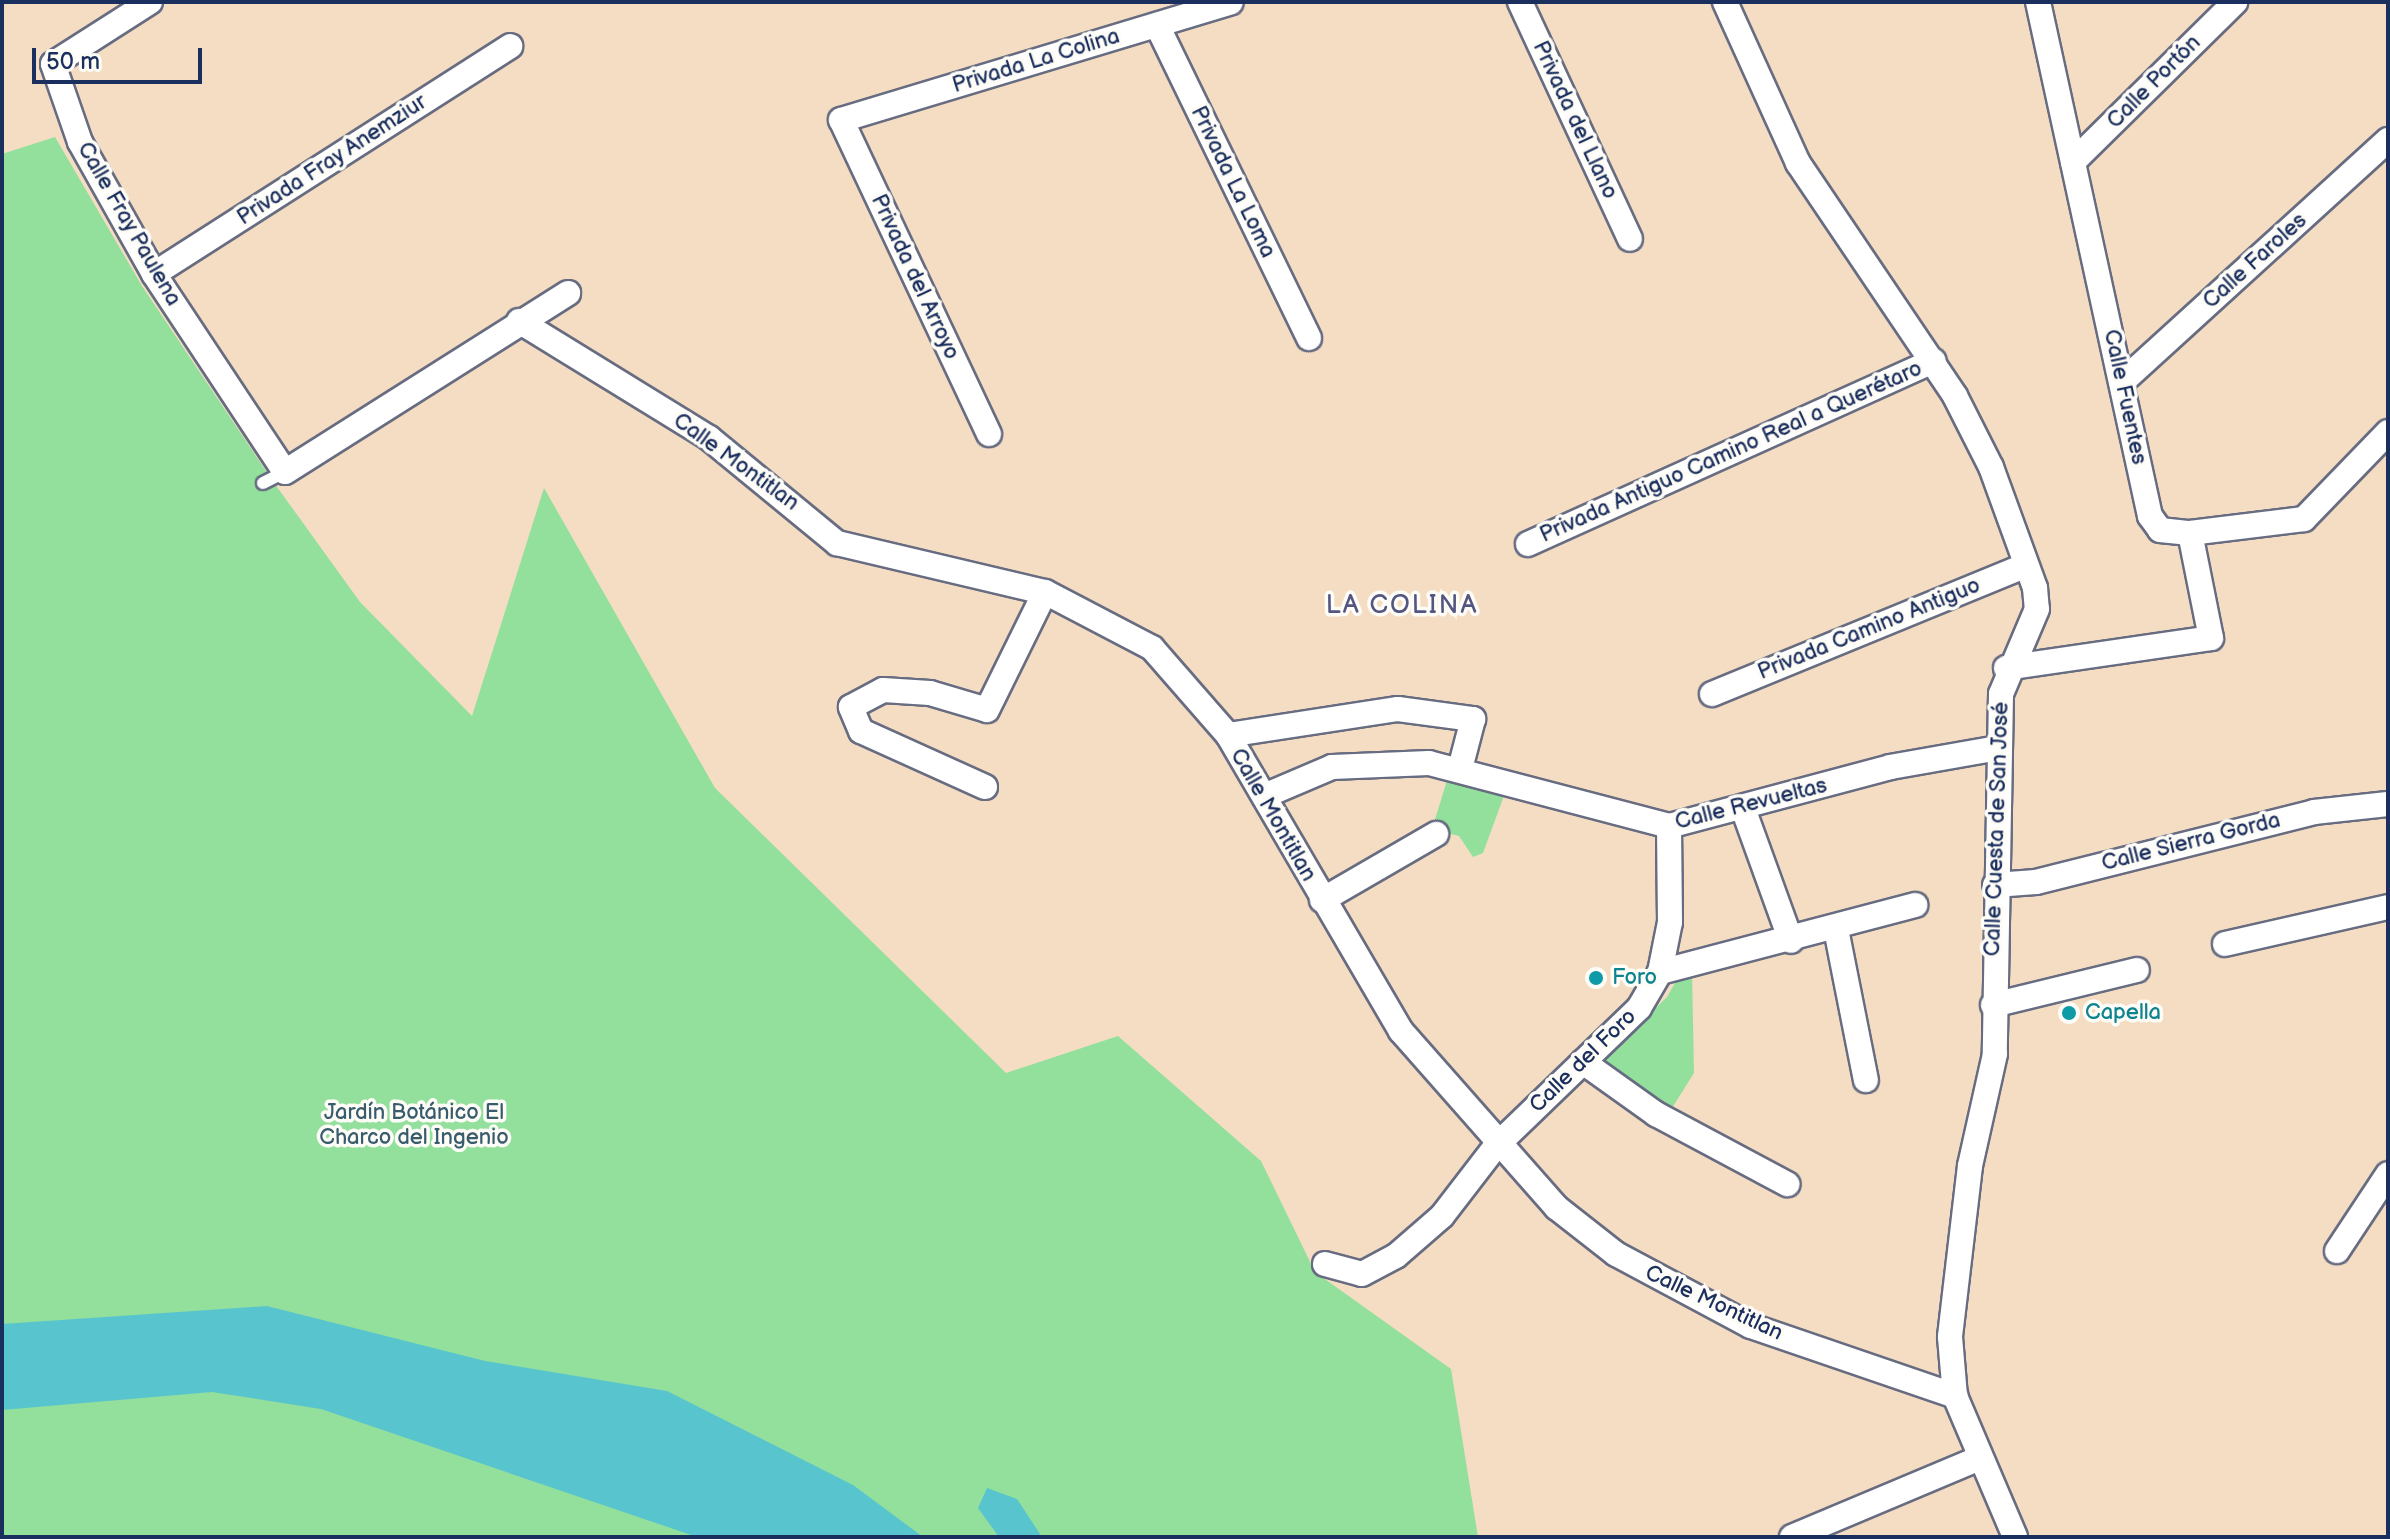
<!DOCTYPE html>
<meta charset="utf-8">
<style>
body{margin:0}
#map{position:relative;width:2390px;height:1539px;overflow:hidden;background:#f4ddc2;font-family:"Balsamiq Sans",sans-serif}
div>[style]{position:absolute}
.green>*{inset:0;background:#93df9c}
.water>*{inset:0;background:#58c5ce}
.roads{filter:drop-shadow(2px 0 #676c81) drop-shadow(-2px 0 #676c81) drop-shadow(0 2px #676c81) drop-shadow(0 -2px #676c81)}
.lane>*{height:12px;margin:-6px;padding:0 6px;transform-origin:6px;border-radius:6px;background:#fff}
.street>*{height:24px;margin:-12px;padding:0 12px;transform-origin:12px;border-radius:12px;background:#fff}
.dots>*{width:22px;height:22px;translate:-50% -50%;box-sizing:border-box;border:4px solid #fdfcf7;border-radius:50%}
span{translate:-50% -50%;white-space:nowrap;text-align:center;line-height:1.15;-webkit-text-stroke:7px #fdfcf7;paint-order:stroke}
.street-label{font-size:22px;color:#1b2f5e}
.culture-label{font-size:22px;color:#0d838f}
.left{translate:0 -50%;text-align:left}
.park-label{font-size:22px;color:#395b6e}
.quarter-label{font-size:26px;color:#545581;letter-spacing:2px}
.frame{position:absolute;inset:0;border:4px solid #1b2f5e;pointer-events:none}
.scale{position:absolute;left:32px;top:48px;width:170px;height:36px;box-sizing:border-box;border:4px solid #1b2f5e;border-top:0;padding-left:10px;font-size:24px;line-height:28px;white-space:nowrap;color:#1b2f5e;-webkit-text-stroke:6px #fdfcf7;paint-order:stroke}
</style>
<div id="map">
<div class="green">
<i style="clip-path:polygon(55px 137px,142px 286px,272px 480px,360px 602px,472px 716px,544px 488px,715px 788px,1006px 1073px,1118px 1036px,1261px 1161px,1315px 1272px,1451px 1369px,1478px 1537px,2px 1537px,2px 154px)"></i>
<i style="clip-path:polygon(1449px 774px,1505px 793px,1483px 853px,1473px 857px,1459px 836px,1432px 829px)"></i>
<i style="clip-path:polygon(1692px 971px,1694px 1073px,1672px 1108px,1600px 1062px,1667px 997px,1680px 974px)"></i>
</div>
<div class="water">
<i style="clip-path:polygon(267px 1306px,485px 1361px,667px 1391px,853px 1485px,923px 1537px,697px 1537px,321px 1409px,212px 1392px,2px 1410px,2px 1324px)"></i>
<i style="clip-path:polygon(987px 1488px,1017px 1499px,1042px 1537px,999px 1537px,978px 1508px)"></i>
</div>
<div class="roads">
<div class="lane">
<i style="left:263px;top:483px;width:25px;rotate:-27deg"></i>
</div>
<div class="street">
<i style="left:150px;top:2px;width:115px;rotate:147.4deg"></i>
<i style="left:53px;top:64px;width:83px;rotate:70.9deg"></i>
<i style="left:80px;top:142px;width:151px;rotate:60.7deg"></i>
<i style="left:154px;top:274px;width:237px;rotate:56.5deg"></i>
<i style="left:285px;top:472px;width:335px;rotate:-32.3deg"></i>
<i style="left:1520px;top:2px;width:261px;rotate:65.1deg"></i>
<i style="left:1725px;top:2px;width:177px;rotate:65.6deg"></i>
<i style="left:1798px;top:163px;width:281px;rotate:56deg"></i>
<i style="left:1955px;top:396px;width:80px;rotate:63.1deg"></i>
<i style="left:1991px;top:467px;width:129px;rotate:70deg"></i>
<i style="left:2035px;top:588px;width:21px;rotate:85deg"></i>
<i style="left:2037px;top:609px;width:92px;rotate:113deg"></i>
<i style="left:2001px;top:694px;width:360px;rotate:91deg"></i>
<i style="left:1995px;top:1054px;width:115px;rotate:102.6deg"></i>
<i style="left:1970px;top:1166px;width:172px;rotate:96.7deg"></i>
<i style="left:1950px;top:1337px;width:59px;rotate:85.2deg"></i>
<i style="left:1955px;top:1396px;width:153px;rotate:66.9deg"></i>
<i style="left:2038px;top:2px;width:526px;rotate:77.71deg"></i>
<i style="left:2150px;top:516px;width:17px;rotate:54deg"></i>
<i style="left:2160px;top:530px;width:30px;rotate:6deg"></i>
<i style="left:2190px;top:533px;width:115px;rotate:-7deg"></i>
<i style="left:2304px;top:519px;width:121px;rotate:-46deg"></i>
<i style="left:1157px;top:25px;width:348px;rotate:64.1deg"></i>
<i style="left:2073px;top:162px;width:228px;rotate:-44.6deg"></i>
<i style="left:154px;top:274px;width:423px;rotate:-32.6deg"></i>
<i style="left:519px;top:321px;width:223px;rotate:31.6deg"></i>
<i style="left:709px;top:438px;width:166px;rotate:39.4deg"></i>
<i style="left:837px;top:543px;width:214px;rotate:13.3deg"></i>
<i style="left:1045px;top:592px;width:121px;rotate:27.6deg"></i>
<i style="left:1152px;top:648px;width:116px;rotate:48.9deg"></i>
<i style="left:1228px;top:735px;width:343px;rotate:59.7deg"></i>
<i style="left:1401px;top:1031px;width:235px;rotate:48.6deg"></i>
<i style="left:1556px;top:1207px;width:76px;rotate:38.1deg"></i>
<i style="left:1616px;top:1254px;width:153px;rotate:28.1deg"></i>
<i style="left:1751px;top:1326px;width:216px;rotate:18.9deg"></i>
<i style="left:2122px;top:382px;width:360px;rotate:-42.3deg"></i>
<i style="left:989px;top:434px;width:347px;rotate:-115.2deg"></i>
<i style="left:841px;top:120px;width:407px;rotate:-16.8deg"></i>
<i style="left:1528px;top:544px;width:445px;rotate:-24.3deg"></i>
<i style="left:2006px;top:668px;width:207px;rotate:-8.3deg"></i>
<i style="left:2211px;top:638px;width:107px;rotate:-101.3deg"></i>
<i style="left:1712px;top:694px;width:339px;rotate:-22.3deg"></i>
<i style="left:1228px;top:735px;width:172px;rotate:-8.7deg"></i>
<i style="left:1398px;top:709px;width:76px;rotate:7.6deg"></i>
<i style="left:1473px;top:719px;width:52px;rotate:104.6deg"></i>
<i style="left:985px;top:787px;width:136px;rotate:-155.7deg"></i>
<i style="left:861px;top:731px;width:26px;rotate:-113deg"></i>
<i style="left:851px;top:707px;width:36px;rotate:-28deg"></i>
<i style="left:883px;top:690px;width:47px;rotate:3.7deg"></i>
<i style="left:930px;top:693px;width:59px;rotate:16.6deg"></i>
<i style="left:987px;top:710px;width:131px;rotate:-63.8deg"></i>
<i style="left:1264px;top:796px;width:74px;rotate:-23.1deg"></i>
<i style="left:1332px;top:767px;width:97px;rotate:-2.4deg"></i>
<i style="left:1429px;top:763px;width:248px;rotate:14.7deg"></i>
<i style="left:1669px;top:826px;width:229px;rotate:-14.9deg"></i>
<i style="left:1890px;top:767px;width:110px;rotate:-10deg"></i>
<i style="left:1744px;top:811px;width:138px;rotate:70.1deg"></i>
<i style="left:1995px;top:885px;width:41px;rotate:-4.2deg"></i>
<i style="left:2036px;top:882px;width:287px;rotate:-14.1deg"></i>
<i style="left:2314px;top:812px;width:74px;rotate:-6.2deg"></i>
<i style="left:1322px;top:900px;width:132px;rotate:-30.1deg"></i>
<i style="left:1836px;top:929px;width:154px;rotate:78.8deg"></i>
<i style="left:2225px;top:944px;width:167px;rotate:-12.8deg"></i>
<i style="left:1660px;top:972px;width:264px;rotate:-14.7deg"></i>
<i style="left:1993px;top:1005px;width:148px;rotate:-13.7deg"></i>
<i style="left:1583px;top:1062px;width:90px;rotate:35.5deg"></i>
<i style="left:1656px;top:1114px;width:149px;rotate:28.1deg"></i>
<i style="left:2337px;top:1251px;width:92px;rotate:-56.5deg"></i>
<i style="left:1325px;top:1264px;width:38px;rotate:15deg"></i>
<i style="left:1362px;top:1274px;width:38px;rotate:-28deg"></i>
<i style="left:1396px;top:1256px;width:61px;rotate:-41deg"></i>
<i style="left:1442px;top:1216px;width:88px;rotate:-52.4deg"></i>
<i style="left:1496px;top:1146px;width:199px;rotate:-44deg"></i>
<i style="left:1639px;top:1008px;width:42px;rotate:-59.7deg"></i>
<i style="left:1660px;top:972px;width:51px;rotate:-78.7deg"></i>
<i style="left:1670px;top:922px;width:96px;rotate:-90.6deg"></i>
<i style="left:1792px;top:1537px;width:204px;rotate:-22.8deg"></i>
</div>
</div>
<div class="dots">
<i style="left:1596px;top:978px;background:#0f9aa8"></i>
<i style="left:2069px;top:1013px;background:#0f9aa8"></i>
</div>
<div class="street-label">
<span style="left:1036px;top:61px;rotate:-17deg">Privada La Colina</span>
<span style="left:2154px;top:82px;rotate:-45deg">Calle Portón</span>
<span style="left:1575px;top:120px;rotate:65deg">Privada del Llano</span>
<span style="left:332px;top:160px;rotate:-33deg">Privada Fray Anemziur</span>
<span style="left:1233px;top:182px;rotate:64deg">Privada La Loma</span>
<span style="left:129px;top:224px;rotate:60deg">Calle Fray Paulena</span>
<span style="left:2255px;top:261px;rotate:-42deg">Calle Faroles</span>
<span style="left:915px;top:277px;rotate:65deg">Privada del Arroyo</span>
<span style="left:2125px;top:397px;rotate:78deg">Calle Fuentes</span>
<span style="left:1731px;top:452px;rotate:-24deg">Privada Antiguo Camino Real a Querétaro</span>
<span style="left:736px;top:462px;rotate:36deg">Calle Montitlan</span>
<span style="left:1869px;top:629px;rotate:-22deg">Privada Camino Antiguo</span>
<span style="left:1751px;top:804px;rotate:-14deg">Calle Revueltas</span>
<span style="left:1273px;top:815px;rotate:60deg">Calle Montitlan</span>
<span style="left:1997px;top:829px;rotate:-88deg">Calle Cuesta de San José</span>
<span style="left:2191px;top:842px;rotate:-14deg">Calle Sierra Gorda</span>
<span style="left:1583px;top:1061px;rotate:-44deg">Calle del Foro</span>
<span style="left:1714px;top:1303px;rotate:25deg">Calle Montitlan</span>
</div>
<div class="culture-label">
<span class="left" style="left:1612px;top:978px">Foro</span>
<span class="left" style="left:2085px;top:1013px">Capella</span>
</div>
<div class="park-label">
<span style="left:414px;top:1125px">Jardín Botánico El<br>Charco del Ingenio</span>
</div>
<div class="quarter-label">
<span style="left:1402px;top:606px">LA COLINA</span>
</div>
<div class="frame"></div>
<div class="scale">50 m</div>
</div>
